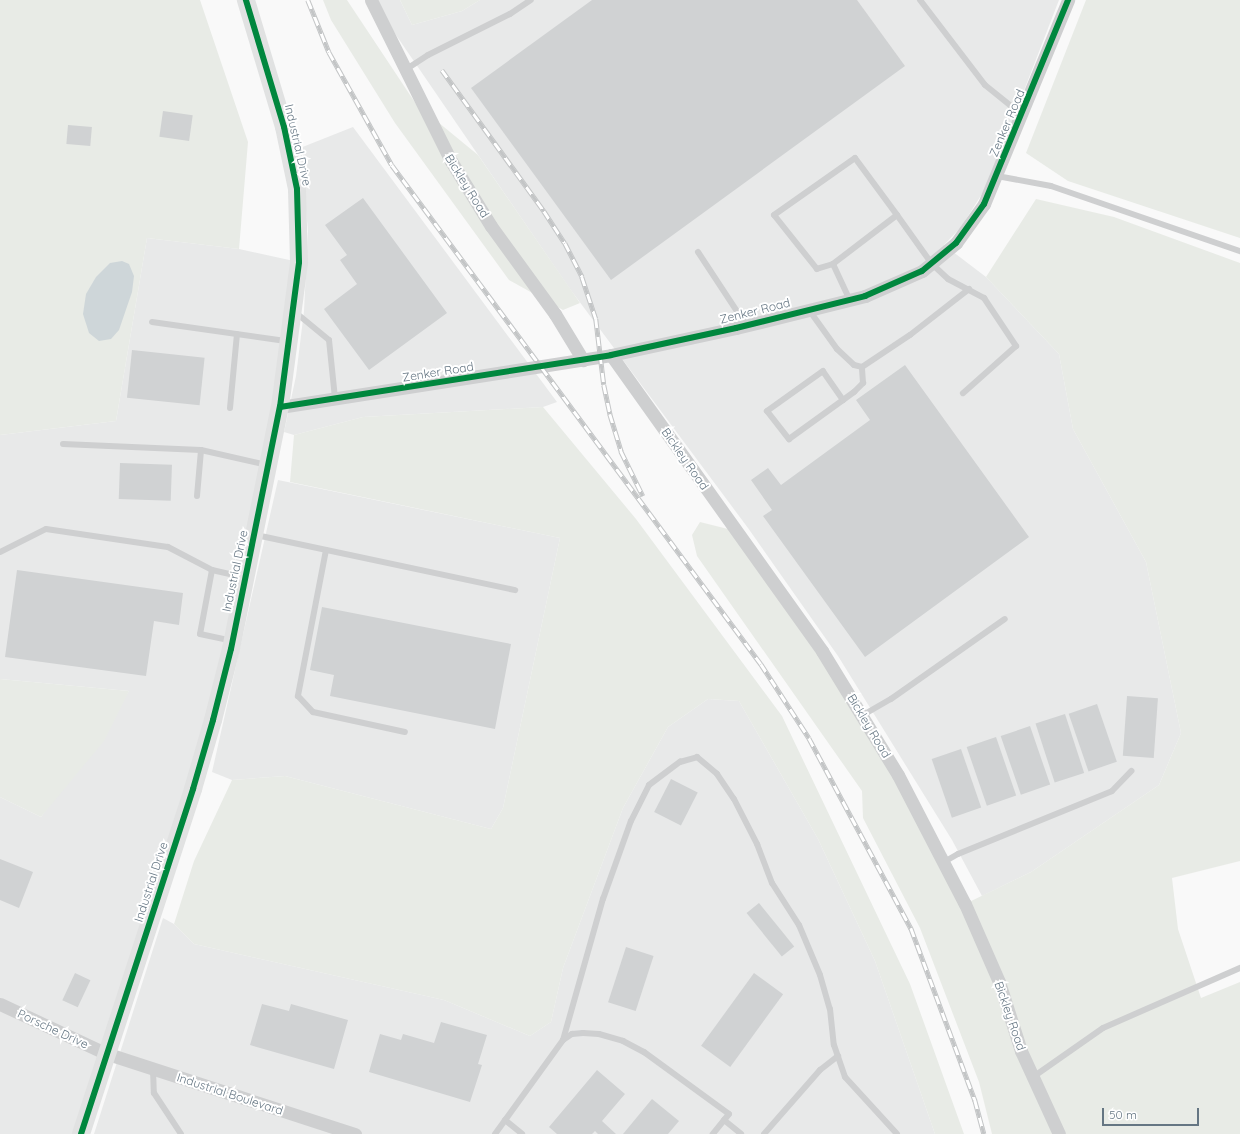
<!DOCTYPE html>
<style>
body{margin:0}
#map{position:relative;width:1240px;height:1134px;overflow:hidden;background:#f9f9f9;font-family:Quicksand,sans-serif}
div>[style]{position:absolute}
.built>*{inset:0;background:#e8e9e9}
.green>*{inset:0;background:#e8ebe6}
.water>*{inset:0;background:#ced6d9}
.building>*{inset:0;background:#d0d2d3;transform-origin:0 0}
.lane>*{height:6px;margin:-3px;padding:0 3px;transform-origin:3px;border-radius:3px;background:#cecfd0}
.street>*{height:13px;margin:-6.5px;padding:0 6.5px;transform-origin:6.5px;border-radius:6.5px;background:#cecfd0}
.secondary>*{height:18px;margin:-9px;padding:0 9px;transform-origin:9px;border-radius:9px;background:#e1e2e2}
.rail>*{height:4.5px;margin-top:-2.25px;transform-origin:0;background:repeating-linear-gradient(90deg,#fff 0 9px,#c3c5c6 0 18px);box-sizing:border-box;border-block:1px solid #c3c5c6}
.cycleway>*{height:6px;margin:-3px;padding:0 3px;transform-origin:3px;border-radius:3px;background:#00873e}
span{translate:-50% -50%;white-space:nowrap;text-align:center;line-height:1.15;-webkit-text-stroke:4px #fff;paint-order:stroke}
.street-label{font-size:12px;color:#657683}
.scale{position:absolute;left:1102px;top:1108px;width:97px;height:18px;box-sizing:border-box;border:2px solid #657683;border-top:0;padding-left:5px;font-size:12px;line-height:14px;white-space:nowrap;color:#657683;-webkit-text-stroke:3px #fff;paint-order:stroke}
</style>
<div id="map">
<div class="built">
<i style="clip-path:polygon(372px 0,400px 0,412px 25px,462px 11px,480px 0,1059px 0,987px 186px,961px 227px,944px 245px,986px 277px,1059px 354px,1073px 429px,1146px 562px,1181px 733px,1159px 785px,1031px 872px,982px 896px,952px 840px,838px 656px,748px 528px,570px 289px)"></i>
<i style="clip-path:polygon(353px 127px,557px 402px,543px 407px,363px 417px,294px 435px,284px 432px,296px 376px,304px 311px,308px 231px,300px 148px)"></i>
<i style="clip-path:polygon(147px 238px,239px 249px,294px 261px,280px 372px,215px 693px,75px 1134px,0 1134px,0 797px,41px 817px,129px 691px,0 679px,0 435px,116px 421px)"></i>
<i style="clip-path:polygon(278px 480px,560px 538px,503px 808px,491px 829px,285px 776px,232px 780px,212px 772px)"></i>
<i style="clip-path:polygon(708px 699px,739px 701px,818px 839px,875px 961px,935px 1134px,94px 1134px,163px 918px,174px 924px,194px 944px,444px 1000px,530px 1036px,551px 1022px,563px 968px,623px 808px,668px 727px)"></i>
</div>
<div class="green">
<i style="clip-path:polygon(0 0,200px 0,248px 142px,239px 249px,147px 238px,116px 421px,0 435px)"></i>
<i style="clip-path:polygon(323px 0,347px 0,416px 104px,478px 155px,580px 303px,563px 310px,509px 280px,395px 123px,331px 20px)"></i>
<i style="clip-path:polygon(400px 0,480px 0,462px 11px,412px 25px)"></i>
<i style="clip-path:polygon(1086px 0,1240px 0,1240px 238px,1068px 181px,1026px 153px)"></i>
<i style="clip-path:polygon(1036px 199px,1114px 217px,1240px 263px,1240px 861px,1172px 878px,1178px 929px,1201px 998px,1240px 982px,1240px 1134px,992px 1134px,979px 1082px,920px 928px,863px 818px,862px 791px,697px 556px,692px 535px,700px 522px,736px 531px,822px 651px,965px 904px,1031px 872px,1159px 785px,1181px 733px,1146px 562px,1073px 429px,1059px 354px,986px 277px)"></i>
<i style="clip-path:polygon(543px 407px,636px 519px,782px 716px,910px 984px,964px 1134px,935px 1134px,875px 961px,818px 839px,739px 701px,708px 699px,668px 727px,623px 808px,563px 968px,551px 1022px,530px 1036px,444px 1000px,194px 944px,174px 924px,194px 861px,232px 780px,285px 776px,491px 829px,503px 808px,560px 538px,290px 482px,294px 435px,363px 417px)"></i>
<i style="clip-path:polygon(0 679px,129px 691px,104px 741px,41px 817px,0 797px)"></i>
</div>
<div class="water">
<i style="clip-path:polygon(122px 261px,129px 264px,134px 276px,132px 292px,119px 330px,111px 339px,99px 341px,89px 333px,83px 314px,86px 294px,96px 277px,110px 263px)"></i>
</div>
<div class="building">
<i style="clip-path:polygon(592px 0,857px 0,905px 66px,611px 280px,471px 88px)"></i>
<i style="left:163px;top:111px;width:30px;height:26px;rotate:8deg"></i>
<i style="left:68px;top:125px;width:24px;height:19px;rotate:5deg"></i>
<i style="clip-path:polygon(363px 198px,447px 313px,369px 370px,324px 309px,357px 284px,340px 260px,347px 255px,325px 225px)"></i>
<i style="left:132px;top:350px;width:73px;height:48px;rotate:6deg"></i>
<i style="clip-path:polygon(905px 365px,1029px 537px,865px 657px,763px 516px,772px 510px,751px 480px,768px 468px,781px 485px,870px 420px,856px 400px)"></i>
<i style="left:120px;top:463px;width:52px;height:36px;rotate:2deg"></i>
<i style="clip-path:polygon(17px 570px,183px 593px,179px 625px,154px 621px,146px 676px,5px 657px)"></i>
<i style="clip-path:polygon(322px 607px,511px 644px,495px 729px,330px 696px,334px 675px,310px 670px)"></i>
<i style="left:1127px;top:696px;width:31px;height:60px;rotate:4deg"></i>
<i style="left:1097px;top:704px;width:61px;height:30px;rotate:71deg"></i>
<i style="left:1065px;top:714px;width:62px;height:31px;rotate:72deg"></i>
<i style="left:1030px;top:726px;width:62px;height:31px;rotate:71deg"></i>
<i style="left:996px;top:737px;width:62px;height:31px;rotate:71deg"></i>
<i style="left:961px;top:749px;width:62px;height:31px;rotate:71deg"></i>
<i style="left:671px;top:779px;width:30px;height:37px;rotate:27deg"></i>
<i style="clip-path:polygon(0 859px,33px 872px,19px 908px,0 900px)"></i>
<i style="left:759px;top:903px;width:56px;height:16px;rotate:51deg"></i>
<i style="left:626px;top:947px;width:29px;height:58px;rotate:18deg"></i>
<i style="left:75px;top:973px;width:17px;height:30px;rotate:25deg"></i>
<i style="left:754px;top:973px;width:36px;height:90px;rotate:36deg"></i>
<i style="clip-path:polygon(262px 1004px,289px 1011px,291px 1004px,348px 1020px,334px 1069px,250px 1045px)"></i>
<i style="clip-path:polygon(441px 1022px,487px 1035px,478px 1064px,482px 1065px,470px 1102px,369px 1072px,380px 1034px,401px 1040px,403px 1034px,434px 1043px)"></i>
<i style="clip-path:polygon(597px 1070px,625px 1094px,602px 1121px,616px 1134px,598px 1134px,595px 1131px,592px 1134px,557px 1134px,549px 1127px)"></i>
<i style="clip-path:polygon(652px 1099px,679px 1121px,668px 1134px,623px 1134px)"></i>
</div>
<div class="lane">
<i style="left:920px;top:0;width:107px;rotate:52.6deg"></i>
<i style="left:985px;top:85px;width:46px;rotate:38.9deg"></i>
<i style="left:405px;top:70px;width:27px;rotate:-33deg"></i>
<i style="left:428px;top:55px;width:92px;rotate:-26.6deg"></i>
<i style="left:510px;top:14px;width:25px;rotate:-34deg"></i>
<i style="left:997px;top:176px;width:55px;rotate:10.5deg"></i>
<i style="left:1051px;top:186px;width:200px;rotate:19deg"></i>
<i style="left:897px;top:215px;width:81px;rotate:142.6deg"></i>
<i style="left:833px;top:264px;width:17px;rotate:163deg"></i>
<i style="left:817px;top:269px;width:69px;rotate:-128.5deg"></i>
<i style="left:774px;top:215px;width:99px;rotate:-35.1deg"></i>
<i style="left:855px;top:158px;width:71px;rotate:53.6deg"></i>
<i style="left:897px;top:215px;width:60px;rotate:54.5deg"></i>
<i style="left:932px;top:264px;width:22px;rotate:43deg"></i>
<i style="left:948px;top:279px;width:41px;rotate:27.8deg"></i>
<i style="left:984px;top:298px;width:58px;rotate:56.3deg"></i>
<i style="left:1016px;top:346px;width:71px;rotate:138.4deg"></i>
<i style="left:698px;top:252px;width:87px;rotate:56.7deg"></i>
<i style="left:833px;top:264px;width:38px;rotate:65deg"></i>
<i style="left:809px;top:310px;width:48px;rotate:54.3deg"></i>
<i style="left:837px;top:349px;width:23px;rotate:43deg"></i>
<i style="left:854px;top:365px;width:8px;rotate:14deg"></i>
<i style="left:862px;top:367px;width:58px;rotate:-33.7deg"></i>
<i style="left:910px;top:335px;width:75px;rotate:-37.9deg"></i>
<i style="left:295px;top:312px;width:44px;rotate:39.5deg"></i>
<i style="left:329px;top:340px;width:58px;rotate:84.1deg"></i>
<i style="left:152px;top:322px;width:135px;rotate:8.1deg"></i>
<i style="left:843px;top:400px;width:35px;rotate:-125deg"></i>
<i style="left:823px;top:371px;width:69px;rotate:144.5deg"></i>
<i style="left:767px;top:411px;width:36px;rotate:52deg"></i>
<i style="left:789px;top:439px;width:67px;rotate:-35.8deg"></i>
<i style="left:843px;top:400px;width:14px;rotate:-36deg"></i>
<i style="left:854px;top:392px;width:13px;rotate:-45deg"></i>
<i style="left:863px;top:383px;width:16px;rotate:-94deg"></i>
<i style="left:230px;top:408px;width:74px;rotate:-84.6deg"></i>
<i style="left:63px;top:444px;width:138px;rotate:2.5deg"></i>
<i style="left:201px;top:450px;width:68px;rotate:12.8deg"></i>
<i style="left:197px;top:496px;width:46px;rotate:-85deg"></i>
<i style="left:256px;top:535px;width:265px;rotate:12deg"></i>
<i style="left:326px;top:550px;width:149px;rotate:100.9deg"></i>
<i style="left:298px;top:696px;width:22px;rotate:47deg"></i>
<i style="left:313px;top:712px;width:94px;rotate:12.3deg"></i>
<i style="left:0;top:552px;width:51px;rotate:-26.6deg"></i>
<i style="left:46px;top:529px;width:123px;rotate:8.4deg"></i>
<i style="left:168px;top:547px;width:50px;rotate:27.6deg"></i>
<i style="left:212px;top:570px;width:32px;rotate:13deg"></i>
<i style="left:212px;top:570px;width:65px;rotate:100.6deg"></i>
<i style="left:200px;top:634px;width:33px;rotate:12deg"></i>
<i style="left:863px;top:715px;width:32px;rotate:-30deg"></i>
<i style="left:891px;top:699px;width:139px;rotate:-35.1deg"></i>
<i style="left:944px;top:862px;width:16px;rotate:-30deg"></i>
<i style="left:958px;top:854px;width:166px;rotate:-22.2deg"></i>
<i style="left:1112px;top:791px;width:28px;rotate:-46deg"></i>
<i style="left:563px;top:1040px;width:147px;rotate:-74.2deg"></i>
<i style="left:603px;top:899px;width:83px;rotate:-70.3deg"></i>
<i style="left:631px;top:821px;width:40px;rotate:-63.4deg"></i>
<i style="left:649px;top:785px;width:39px;rotate:-37deg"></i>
<i style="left:680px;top:762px;width:18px;rotate:-16deg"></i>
<i style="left:697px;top:757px;width:26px;rotate:40deg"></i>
<i style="left:717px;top:774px;width:30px;rotate:56deg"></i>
<i style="left:734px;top:799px;width:51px;rotate:62.9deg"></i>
<i style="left:757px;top:844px;width:42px;rotate:69deg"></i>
<i style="left:772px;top:883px;width:50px;rotate:57.3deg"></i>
<i style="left:799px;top:925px;width:54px;rotate:67.2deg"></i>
<i style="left:820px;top:975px;width:35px;rotate:74deg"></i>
<i style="left:830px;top:1009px;width:36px;rotate:84deg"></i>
<i style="left:834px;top:1045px;width:34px;rotate:71deg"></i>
<i style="left:845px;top:1077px;width:77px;rotate:47.6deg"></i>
<i style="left:153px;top:1069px;width:24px;rotate:88deg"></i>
<i style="left:154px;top:1093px;width:49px;rotate:56.6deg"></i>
<i style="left:1033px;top:1077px;width:85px;rotate:-35deg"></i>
<i style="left:1103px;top:1028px;width:150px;rotate:-23.7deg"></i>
<i style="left:505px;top:1120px;width:22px;rotate:39deg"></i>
<i style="left:724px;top:1120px;width:22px;rotate:39deg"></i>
<i style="left:495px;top:1134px;width:116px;rotate:-54.1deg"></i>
<i style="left:563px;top:1040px;width:11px;rotate:-34deg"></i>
<i style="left:572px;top:1034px;width:11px;rotate:-5deg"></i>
<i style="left:583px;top:1033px;width:16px;rotate:4deg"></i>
<i style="left:599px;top:1034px;width:25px;rotate:16deg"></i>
<i style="left:623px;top:1041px;width:24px;rotate:28deg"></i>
<i style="left:644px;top:1052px;width:105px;rotate:36.1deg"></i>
<i style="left:729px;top:1114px;width:26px;rotate:129deg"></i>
<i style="left:764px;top:1134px;width:85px;rotate:-48.8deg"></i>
<i style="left:820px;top:1070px;width:23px;rotate:-38deg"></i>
</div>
<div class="street">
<i style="left:371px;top:0;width:180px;rotate:63.6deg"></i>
<i style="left:451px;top:161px;width:76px;rotate:58.4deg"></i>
<i style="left:491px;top:226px;width:109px;rotate:54deg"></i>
<i style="left:555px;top:314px;width:54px;rotate:58.7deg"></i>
<i style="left:611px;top:355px;width:364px;rotate:54.5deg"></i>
<i style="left:822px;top:651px;width:145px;rotate:58.5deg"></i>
<i style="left:898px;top:775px;width:145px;rotate:62.6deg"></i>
<i style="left:965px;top:904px;width:85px;rotate:66.4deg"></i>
<i style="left:999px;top:982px;width:72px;rotate:72.3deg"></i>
<i style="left:1021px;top:1051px;width:91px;rotate:65.4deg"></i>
<i style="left:280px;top:407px;width:335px;rotate:-8.9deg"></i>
<i style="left:611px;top:355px;width:128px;rotate:-12.2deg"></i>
<i style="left:736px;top:328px;width:133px;rotate:-13.9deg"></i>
<i style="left:865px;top:296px;width:62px;rotate:-23.7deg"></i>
<i style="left:922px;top:271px;width:44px;rotate:-39.5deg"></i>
<i style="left:956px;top:243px;width:48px;rotate:-54.3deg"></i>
<i style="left:984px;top:204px;width:221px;rotate:-67.6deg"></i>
<i style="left:0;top:1004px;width:116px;rotate:25deg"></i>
<i style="left:105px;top:1053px;width:263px;rotate:18deg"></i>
</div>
<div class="secondary">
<i style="left:81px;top:1134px;width:363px;rotate:-72deg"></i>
<i style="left:193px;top:789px;width:72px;rotate:-73.8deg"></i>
<i style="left:213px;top:720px;width:73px;rotate:-75.8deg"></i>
<i style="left:231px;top:649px;width:247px;rotate:-78.6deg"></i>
<i style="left:280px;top:407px;width:146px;rotate:-82.5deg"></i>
<i style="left:299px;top:262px;width:73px;rotate:-91.6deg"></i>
<i style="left:297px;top:189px;width:63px;rotate:-101.8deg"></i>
<i style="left:284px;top:127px;width:133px;rotate:-106.7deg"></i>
</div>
<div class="rail">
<i style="left:308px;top:0;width:56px;rotate:68deg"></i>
<i style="left:329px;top:52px;width:129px;rotate:60.9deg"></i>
<i style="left:392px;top:165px;width:621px;rotate:53.52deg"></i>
<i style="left:761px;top:664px;width:88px;rotate:57deg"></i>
<i style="left:809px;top:738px;width:216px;rotate:61.8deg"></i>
<i style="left:911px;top:928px;width:184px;rotate:69.6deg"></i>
<i style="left:975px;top:1100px;width:35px;rotate:75deg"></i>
<i style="left:442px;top:70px;width:174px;rotate:54.1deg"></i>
<i style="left:544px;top:211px;width:38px;rotate:57deg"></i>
<i style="left:565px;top:243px;width:38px;rotate:63deg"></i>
<i style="left:582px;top:277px;width:44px;rotate:71.6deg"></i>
<i style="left:596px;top:319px;width:66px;rotate:83.1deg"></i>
<i style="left:604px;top:385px;width:30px;rotate:78deg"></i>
<i style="left:610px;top:414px;width:39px;rotate:73deg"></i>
<i style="left:621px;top:451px;width:50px;rotate:63.9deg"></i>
</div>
<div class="cycleway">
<i style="left:280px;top:407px;width:335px;rotate:-8.9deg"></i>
<i style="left:611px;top:355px;width:128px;rotate:-12.2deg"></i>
<i style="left:736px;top:328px;width:133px;rotate:-13.9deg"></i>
<i style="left:865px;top:296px;width:62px;rotate:-23.7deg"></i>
<i style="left:922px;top:271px;width:44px;rotate:-39.5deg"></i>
<i style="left:956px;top:243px;width:48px;rotate:-54.3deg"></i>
<i style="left:984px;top:204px;width:221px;rotate:-67.6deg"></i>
<i style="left:81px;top:1134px;width:363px;rotate:-72deg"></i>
<i style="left:193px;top:789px;width:72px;rotate:-73.8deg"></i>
<i style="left:213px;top:720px;width:73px;rotate:-75.8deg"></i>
<i style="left:231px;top:649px;width:247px;rotate:-78.6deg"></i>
<i style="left:280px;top:407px;width:146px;rotate:-82.5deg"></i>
<i style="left:299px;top:262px;width:73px;rotate:-91.6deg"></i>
<i style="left:297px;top:189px;width:63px;rotate:-101.8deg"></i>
<i style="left:284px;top:127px;width:133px;rotate:-106.7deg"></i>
</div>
<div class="street-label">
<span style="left:1007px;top:123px;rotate:-67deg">Zenker Road</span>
<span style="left:298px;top:145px;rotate:77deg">Industrial Drive</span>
<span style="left:467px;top:186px;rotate:58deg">Bickley Road</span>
<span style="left:755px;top:311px;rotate:-14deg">Zenker Road</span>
<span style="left:438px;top:372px;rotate:-9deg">Zenker Road</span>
<span style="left:685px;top:459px;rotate:55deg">Bickley Road</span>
<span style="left:235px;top:571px;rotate:-78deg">Industrial Drive</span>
<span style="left:869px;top:726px;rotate:59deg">Bickley Road</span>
<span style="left:151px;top:882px;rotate:-72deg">Industrial Drive</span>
<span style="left:1010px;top:1016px;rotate:71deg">Bickley Road</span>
<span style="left:53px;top:1029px;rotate:25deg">Porsche Drive</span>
<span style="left:230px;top:1094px;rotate:18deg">Industrial Boulevard</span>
</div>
<div class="scale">50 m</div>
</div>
